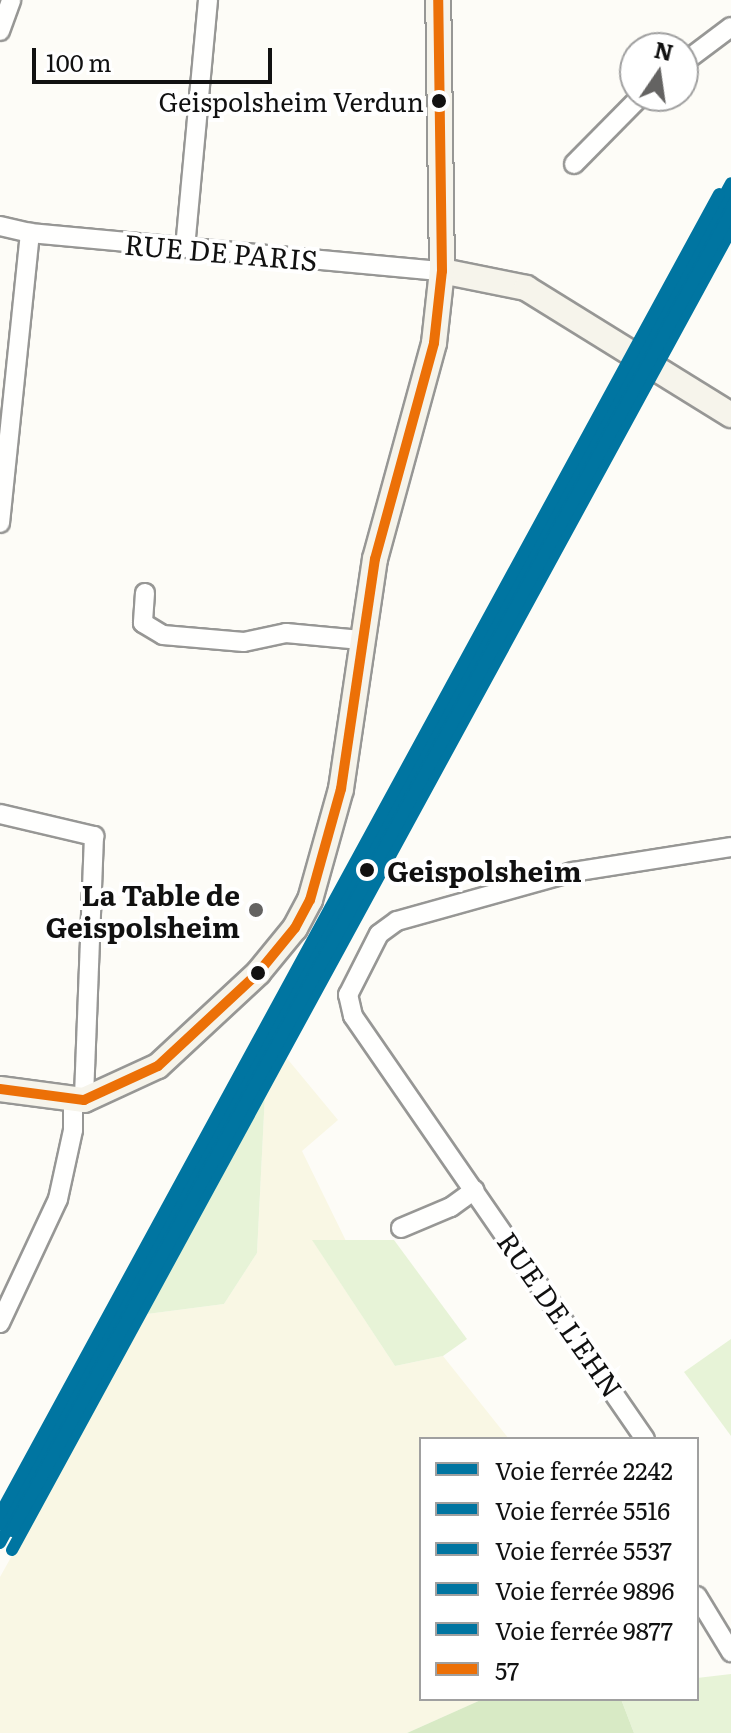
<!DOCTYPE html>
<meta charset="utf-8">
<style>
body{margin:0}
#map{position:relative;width:731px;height:1733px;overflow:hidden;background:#fdfcf7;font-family:Literata,serif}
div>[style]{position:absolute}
.farmland>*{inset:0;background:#f9f7e4}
.green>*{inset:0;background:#e7f3d7}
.forest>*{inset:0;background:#d8eac5}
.roads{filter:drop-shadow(2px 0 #979795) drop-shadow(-2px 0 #979795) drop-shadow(0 2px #979795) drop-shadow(0 -2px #979795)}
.minor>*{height:18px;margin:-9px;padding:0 9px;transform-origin:9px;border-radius:9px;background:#fffffe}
.secondary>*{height:24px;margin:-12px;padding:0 12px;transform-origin:12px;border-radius:12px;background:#f6f4eb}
.bus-1>*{height:10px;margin:-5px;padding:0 5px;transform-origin:5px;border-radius:5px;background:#ec7007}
.rail-1>*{height:12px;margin:-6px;padding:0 6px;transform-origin:6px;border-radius:6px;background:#0075a1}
.rail-2>*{height:12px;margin:-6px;padding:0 6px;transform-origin:6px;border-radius:6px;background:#0075a1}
.rail-3>*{height:12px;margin:-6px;padding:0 6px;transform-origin:6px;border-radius:6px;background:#0075a1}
.rail-4>*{height:12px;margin:-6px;padding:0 6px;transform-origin:6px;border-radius:6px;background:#0075a1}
.rail-5>*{height:12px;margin:-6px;padding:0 6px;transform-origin:6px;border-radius:6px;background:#0075a1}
.dots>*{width:22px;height:22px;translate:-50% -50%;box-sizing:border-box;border:4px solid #fff;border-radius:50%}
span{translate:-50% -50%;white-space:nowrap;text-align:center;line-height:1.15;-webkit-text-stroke:8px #fff;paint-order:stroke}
.bus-label{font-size:26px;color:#111}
.right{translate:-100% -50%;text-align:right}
.street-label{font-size:28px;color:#111}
.stop-label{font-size:28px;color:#111;font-weight:700}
.left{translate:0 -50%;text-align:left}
.poi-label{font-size:28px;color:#111;font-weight:700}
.legend{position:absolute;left:419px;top:1437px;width:280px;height:264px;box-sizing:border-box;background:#fff;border:2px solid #a0a0a0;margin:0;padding:10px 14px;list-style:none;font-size:24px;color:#111}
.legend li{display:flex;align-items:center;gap:16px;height:40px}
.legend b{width:40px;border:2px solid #a0a0a0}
.north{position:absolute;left:619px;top:32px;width:80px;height:80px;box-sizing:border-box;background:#fff;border:2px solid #a0a0a0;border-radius:50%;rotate:13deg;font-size:22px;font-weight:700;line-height:32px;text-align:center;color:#111}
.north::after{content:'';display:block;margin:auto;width:28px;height:36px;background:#646362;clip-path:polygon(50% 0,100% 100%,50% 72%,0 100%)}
.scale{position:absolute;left:32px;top:48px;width:240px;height:36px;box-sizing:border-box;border:4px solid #111;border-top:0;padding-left:10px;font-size:24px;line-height:28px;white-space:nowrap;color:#111;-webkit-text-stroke:6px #fff;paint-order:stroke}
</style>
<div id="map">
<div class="farmland">
<i style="clip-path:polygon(285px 1056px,338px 1120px,302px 1151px,347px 1243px,313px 1241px,395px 1366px,443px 1356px,509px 1439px,421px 1439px,421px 1699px,483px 1699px,407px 1733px,0 1733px,0 1577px,147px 1314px,224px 1304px,257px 1253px,265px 1094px)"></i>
</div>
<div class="green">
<i style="clip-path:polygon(265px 1094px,257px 1253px,224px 1304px,147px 1314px)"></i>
<i style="clip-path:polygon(312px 1240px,394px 1240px,467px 1339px,443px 1356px,395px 1366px)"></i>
<i style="clip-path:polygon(731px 1339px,731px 1436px,684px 1372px)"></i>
<i style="clip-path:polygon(731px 1674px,731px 1733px,634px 1733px,621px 1699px,697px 1699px,697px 1678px)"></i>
</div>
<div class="forest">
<i style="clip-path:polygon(483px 1699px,621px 1699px,634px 1733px,407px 1733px)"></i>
</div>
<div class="roads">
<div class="minor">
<i style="left:0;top:31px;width:33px;rotate:-70deg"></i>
<i style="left:683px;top:63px;width:60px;rotate:-36.9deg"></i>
<i style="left:574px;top:164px;width:95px;rotate:-45.4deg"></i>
<i style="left:0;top:226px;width:31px;rotate:13deg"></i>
<i style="left:30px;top:233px;width:414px;rotate:5.3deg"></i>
<i style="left:185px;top:248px;width:249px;rotate:-84.7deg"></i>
<i style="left:0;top:523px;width:292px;rotate:-84.1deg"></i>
<i style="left:145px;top:593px;width:30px;rotate:94deg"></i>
<i style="left:143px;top:623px;width:23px;rotate:31deg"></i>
<i style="left:163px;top:635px;width:81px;rotate:4.9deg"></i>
<i style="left:244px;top:642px;width:43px;rotate:-12.1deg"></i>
<i style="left:286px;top:633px;width:75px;rotate:5.3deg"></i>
<i style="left:0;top:814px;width:97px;rotate:13.2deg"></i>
<i style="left:94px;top:836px;width:264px;rotate:92.2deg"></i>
<i style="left:401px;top:1228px;width:54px;rotate:-22.8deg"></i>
<i style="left:451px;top:1207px;width:29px;rotate:-36deg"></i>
<i style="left:0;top:1323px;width:137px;rotate:-64.9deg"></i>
<i style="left:58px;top:1199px;width:71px;rotate:-77.7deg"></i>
<i style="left:73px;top:1130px;width:29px;rotate:-90deg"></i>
<i style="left:645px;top:1439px;width:514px;rotate:-124.62deg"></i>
<i style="left:353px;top:1016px;width:22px;rotate:-103deg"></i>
<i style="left:348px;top:995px;width:68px;rotate:-63.1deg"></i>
<i style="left:379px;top:934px;width:22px;rotate:-36deg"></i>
<i style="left:397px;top:921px;width:183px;rotate:-15.6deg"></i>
<i style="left:573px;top:872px;width:160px;rotate:-9deg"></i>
<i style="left:697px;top:1596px;width:66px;rotate:58.7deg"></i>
</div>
<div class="secondary">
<i style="left:442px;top:271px;width:86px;rotate:11.4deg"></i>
<i style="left:526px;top:288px;width:241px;rotate:31.8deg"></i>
<i style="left:0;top:1089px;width:85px;rotate:7.5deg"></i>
<i style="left:84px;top:1100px;width:81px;rotate:-24.7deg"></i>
<i style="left:158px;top:1066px;width:137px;rotate:-42.9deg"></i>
<i style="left:258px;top:973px;width:58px;rotate:-50.6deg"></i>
<i style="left:295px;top:928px;width:32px;rotate:-62deg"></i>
<i style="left:310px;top:900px;width:115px;rotate:-74.4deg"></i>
<i style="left:341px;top:789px;width:232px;rotate:-81.6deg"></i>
<i style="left:375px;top:559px;width:224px;rotate:-74.7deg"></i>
<i style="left:434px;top:343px;width:72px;rotate:-83.7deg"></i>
<i style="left:442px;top:271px;width:271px;rotate:-90.8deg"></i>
</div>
</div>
<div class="bus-1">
<i style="left:0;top:1089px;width:85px;rotate:7.5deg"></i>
<i style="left:84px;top:1100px;width:81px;rotate:-24.7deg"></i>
<i style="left:158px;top:1066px;width:137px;rotate:-42.9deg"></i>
<i style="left:258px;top:973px;width:58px;rotate:-50.6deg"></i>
<i style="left:295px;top:928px;width:32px;rotate:-62deg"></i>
<i style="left:310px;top:900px;width:115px;rotate:-74.4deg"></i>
<i style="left:341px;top:789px;width:232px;rotate:-81.6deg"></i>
<i style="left:375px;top:559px;width:224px;rotate:-74.7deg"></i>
<i style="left:434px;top:343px;width:72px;rotate:-83.7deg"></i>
<i style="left:442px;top:271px;width:271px;rotate:-90.8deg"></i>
</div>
<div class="rail-1">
<i style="left:0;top:1543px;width:1528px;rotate:-61.42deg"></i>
</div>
<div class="rail-2">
<i style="left:12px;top:1550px;width:1503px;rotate:-61.42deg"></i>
</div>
<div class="rail-3">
<i style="left:0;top:1524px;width:1527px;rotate:-61.4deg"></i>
</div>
<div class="rail-4">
<i style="left:0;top:1514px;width:1503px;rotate:-61.42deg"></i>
</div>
<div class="rail-5">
<i style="left:12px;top:1531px;width:1502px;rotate:-61.4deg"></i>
</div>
<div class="dots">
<i style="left:439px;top:101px;background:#111"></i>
<i style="left:367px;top:870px;background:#111"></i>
<i style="left:256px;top:910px;background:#646362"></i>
<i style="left:258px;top:973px;background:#111"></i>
</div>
<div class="bus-label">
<span class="right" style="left:424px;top:101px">Geispolsheim Verdun</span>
</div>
<div class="street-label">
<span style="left:221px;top:251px;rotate:5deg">RUE DE PARIS</span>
<span style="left:561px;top:1314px;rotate:55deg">RUE DE L'EHN</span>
</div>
<div class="stop-label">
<span class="left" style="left:387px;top:870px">Geispolsheim</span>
</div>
<div class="poi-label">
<span class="right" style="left:240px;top:910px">La Table de<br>Geispolsheim</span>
</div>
<ul class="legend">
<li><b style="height:10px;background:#0075a1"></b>Voie ferrée 2242</li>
<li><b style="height:10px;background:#0075a1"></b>Voie ferrée 5516</li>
<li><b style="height:10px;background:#0075a1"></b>Voie ferrée 5537</li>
<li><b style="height:10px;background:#0075a1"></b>Voie ferrée 9896</li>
<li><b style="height:10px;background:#0075a1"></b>Voie ferrée 9877</li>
<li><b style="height:10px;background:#ec7007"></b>57</li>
</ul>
<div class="north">N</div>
<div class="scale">100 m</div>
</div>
